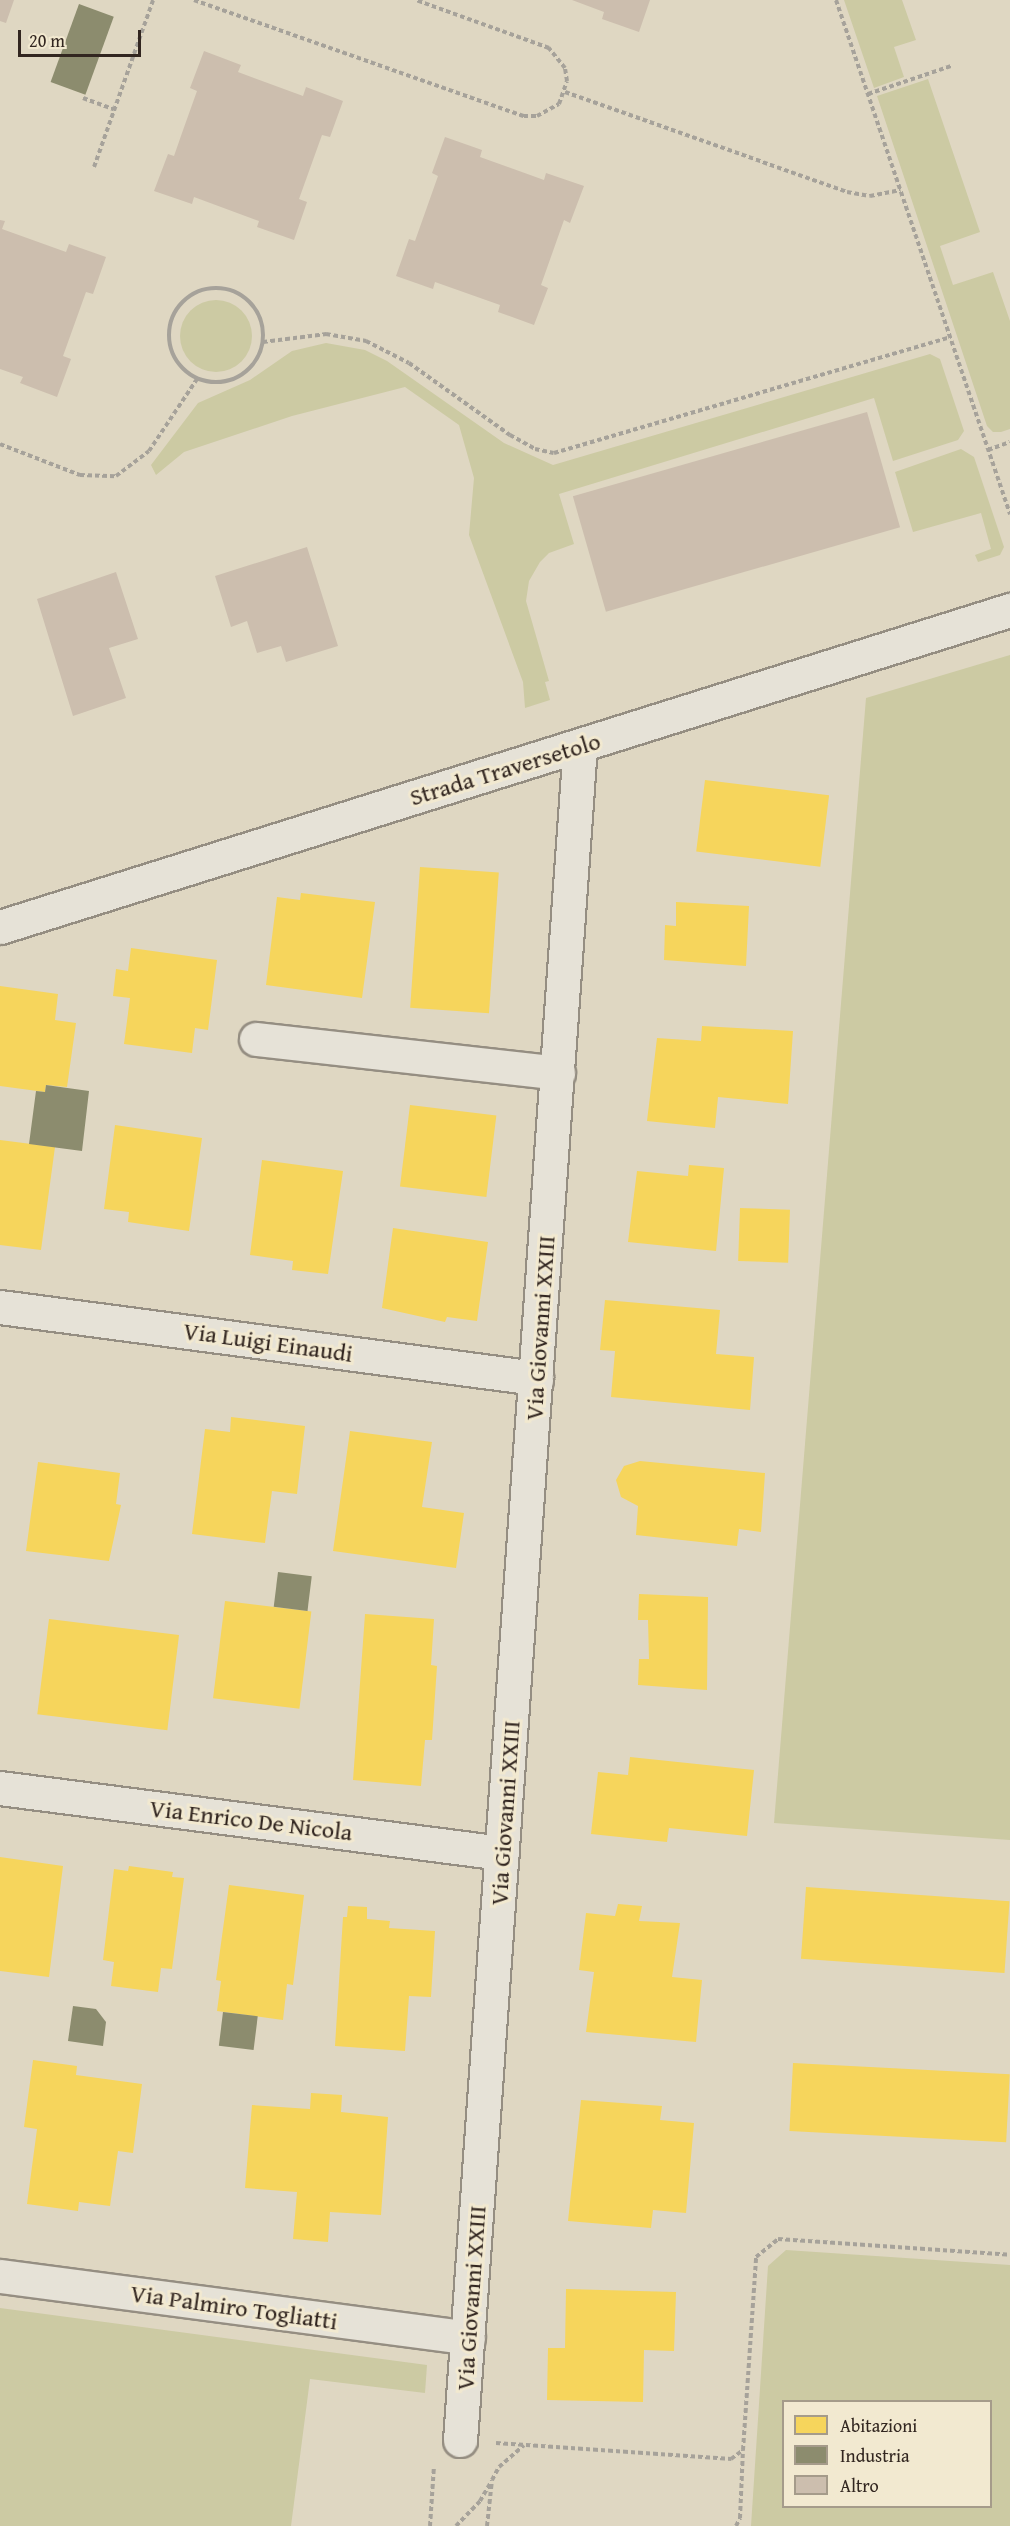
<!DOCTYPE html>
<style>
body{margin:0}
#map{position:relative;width:1010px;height:2526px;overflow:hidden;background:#dfd7c2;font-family:"Gentium Book Plus",serif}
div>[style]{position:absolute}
.green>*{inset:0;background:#cccaa3}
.round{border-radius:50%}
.homes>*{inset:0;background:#f6d55c;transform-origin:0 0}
.industry>*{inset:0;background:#8c8c6e;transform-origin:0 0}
.building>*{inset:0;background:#ccbeae;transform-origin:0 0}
.path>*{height:4px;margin-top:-2px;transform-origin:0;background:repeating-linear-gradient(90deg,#a6a29a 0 4.5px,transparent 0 7.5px)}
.path>.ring{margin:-2px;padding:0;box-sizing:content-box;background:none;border:4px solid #a6a29a;border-radius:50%}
.roads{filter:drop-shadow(2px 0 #958e82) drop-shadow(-2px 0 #958e82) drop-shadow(0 2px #958e82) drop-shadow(0 -2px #958e82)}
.minor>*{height:33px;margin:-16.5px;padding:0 16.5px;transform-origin:16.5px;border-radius:16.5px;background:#e6e2d7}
.secondary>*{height:33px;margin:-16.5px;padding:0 16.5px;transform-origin:16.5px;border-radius:16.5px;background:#e6e2d7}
span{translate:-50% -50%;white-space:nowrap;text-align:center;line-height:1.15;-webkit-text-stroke:6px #f2e9d0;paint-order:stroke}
.street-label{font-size:24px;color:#322620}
.legend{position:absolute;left:782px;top:2400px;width:210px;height:108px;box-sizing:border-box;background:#f2e9d0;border:2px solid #a59b8a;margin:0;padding:8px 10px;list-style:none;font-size:18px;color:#322620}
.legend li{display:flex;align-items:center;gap:12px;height:30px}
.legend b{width:30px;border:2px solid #a59b8a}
.scale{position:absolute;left:18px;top:30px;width:123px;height:27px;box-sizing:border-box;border:3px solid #322620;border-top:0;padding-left:8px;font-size:18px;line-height:21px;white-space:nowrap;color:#322620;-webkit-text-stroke:4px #f2e9d0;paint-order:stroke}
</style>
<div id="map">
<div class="green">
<i style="clip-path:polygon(844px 0,902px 0,916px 40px,894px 47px,904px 77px,874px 88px)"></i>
<i style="clip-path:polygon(928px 79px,980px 232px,940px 246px,953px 285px,993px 272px,1010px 321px,1010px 429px,1001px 432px,993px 432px,987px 426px,877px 96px)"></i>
<i class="round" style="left:180px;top:300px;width:72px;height:72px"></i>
<i style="clip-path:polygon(326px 343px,365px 350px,387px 361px,504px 443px,553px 465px,930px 354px,940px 359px,964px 431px,958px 440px,893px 461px,874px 398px,559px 494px,574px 544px,549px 553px,540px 562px,529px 581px,526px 601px,549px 681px,545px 682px,550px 700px,525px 708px,523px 682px,469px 535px,474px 478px,459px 425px,405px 387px,292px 416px,184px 452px,156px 475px,151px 465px,198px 403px,250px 380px,292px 351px)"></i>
<i style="clip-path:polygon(961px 449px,974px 457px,1004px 547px,1000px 555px,978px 562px,975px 555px,991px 549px,981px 513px,913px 532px,895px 472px)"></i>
<i style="clip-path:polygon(1010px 655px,1010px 1840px,774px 1823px,866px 698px)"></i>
<i style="clip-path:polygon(evenodd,786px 2250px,1010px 2265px,1010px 2526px,751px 2526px,768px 2266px,786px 2250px,784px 2402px,990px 2402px,990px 2506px,784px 2506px,784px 2402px)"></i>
<i style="clip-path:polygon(0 2308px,427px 2365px,425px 2393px,310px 2379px,291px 2526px,0 2526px)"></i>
</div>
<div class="homes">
<i style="left:705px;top:780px;width:125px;height:72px;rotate:7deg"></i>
<i style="left:420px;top:867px;width:79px;height:141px;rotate:4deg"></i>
<i style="clip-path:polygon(301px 893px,375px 902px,362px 998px,266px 985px,277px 897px,300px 900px)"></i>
<i style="clip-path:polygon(676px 902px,749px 906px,746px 966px,664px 960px,665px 925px,676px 926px)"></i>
<i style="clip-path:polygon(131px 948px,217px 960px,208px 1030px,195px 1028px,192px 1053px,124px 1044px,130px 998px,113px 996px,116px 969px,128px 971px)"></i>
<i style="clip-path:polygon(0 986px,58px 994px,55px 1020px,76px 1023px,67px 1087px,46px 1085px,45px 1092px,0 1086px)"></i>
<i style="clip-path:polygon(702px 1026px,793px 1031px,788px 1104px,718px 1097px,715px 1128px,647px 1121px,657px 1038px,701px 1041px)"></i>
<i style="left:410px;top:1105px;width:87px;height:82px;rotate:7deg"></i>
<i style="clip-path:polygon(115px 1125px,202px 1138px,189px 1231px,128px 1222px,129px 1212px,104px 1209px)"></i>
<i style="clip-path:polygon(0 1140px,55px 1147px,41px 1250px,0 1245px)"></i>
<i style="clip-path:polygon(262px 1160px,343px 1171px,328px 1274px,292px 1270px,293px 1261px,250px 1255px)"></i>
<i style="clip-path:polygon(689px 1165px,724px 1168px,716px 1251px,628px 1242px,637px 1171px,688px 1176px)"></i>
<i style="left:740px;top:1208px;width:50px;height:53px;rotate:2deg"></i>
<i style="clip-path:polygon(393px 1228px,488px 1242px,477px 1321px,447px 1317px,445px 1322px,382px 1308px)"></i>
<i style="clip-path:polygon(605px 1300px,720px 1310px,716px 1354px,754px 1357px,750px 1410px,611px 1397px,615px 1351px,600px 1350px)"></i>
<i style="clip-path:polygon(231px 1417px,305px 1426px,297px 1494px,272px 1491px,265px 1543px,192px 1534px,205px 1429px,230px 1432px)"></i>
<i style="clip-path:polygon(350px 1431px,432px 1442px,422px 1507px,464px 1513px,456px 1568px,333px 1551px)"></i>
<i style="clip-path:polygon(640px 1461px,765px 1473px,761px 1532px,739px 1529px,737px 1546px,636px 1535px,638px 1506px,621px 1497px,616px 1480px,624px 1466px)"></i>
<i style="clip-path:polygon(38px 1462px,120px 1473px,116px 1504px,121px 1505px,109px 1561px,26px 1551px)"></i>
<i style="clip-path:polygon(639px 1594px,708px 1597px,707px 1690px,638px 1685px,639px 1659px,649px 1659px,648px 1620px,638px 1620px)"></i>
<i style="left:225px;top:1601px;width:87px;height:98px;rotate:7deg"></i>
<i style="clip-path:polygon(365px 1614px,434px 1619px,431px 1665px,437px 1666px,432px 1740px,425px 1740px,421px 1786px,353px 1780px)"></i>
<i style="left:49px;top:1619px;width:131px;height:96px;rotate:7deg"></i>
<i style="clip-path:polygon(630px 1757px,754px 1770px,747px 1836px,669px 1828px,667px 1842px,591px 1834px,598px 1772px,628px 1775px)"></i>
<i style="clip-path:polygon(0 1857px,63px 1866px,49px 1977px,0 1971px)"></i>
<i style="clip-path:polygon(129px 1866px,173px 1872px,172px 1877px,184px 1878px,172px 1969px,161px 1968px,158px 1992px,111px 1986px,114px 1962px,103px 1960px,114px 1869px,128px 1871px)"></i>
<i style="clip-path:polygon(229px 1885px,304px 1895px,293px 1985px,287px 1984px,283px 2020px,217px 2011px,221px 1981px,216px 1980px)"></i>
<i style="left:806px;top:1887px;width:204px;height:72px;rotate:4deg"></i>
<i style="clip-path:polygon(618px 1904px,642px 1906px,639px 1921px,680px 1923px,672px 1977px,702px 1980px,696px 2042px,586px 2032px,594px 1972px,579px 1970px,586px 1913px,615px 1916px)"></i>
<i style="clip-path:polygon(348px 1906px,367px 1907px,367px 1919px,390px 1921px,389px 1928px,435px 1931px,431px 1997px,409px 1996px,405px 2051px,335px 2046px,343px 1917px,347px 1917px)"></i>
<i style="clip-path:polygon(33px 2060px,77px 2066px,76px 2075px,142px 2084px,133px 2153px,118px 2151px,110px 2206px,79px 2202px,78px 2211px,27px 2204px,37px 2129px,24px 2127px)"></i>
<i style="left:793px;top:2063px;width:217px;height:68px;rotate:3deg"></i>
<i style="clip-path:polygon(311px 2093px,342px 2095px,341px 2112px,388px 2117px,381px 2215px,330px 2212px,328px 2242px,293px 2239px,297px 2192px,245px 2188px,252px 2105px,310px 2109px)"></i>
<i style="clip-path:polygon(581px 2100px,662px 2106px,660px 2120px,694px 2123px,686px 2213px,653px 2210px,651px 2228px,568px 2221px)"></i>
<i style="clip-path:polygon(566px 2289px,676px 2292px,674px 2351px,644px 2350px,643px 2402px,547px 2400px,548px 2348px,565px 2348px)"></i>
</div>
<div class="industry">
<i style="left:79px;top:4px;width:37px;height:83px;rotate:20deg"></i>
<i style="clip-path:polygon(46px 1085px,89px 1091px,82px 1151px,29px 1144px,36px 1091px,45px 1092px)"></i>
<i style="left:278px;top:1572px;width:34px;height:35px;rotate:7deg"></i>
<i style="clip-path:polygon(73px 2006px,96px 2009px,106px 2022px,103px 2046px,68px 2041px)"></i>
<i style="left:223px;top:2012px;width:35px;height:34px;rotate:7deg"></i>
</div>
<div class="building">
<i style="clip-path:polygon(0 0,14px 0,6px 23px,0 21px)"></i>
<i style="clip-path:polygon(572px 0,650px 0,639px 32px,602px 19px,604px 12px)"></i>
<i style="clip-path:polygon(204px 51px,241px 65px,238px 72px,303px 96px,306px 87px,343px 101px,330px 137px,322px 135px,299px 199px,307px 202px,294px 240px,257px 227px,259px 221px,194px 197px,192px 204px,154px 191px,168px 154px,174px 156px,182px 133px,197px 91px,190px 88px)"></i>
<i style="clip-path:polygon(445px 137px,482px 150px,480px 157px,544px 180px,546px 173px,584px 186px,570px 223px,564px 220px,541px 285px,548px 288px,534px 325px,498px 312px,500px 305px,435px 282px,433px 289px,396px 276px,409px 239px,415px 241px,438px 176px,432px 173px)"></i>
<i style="clip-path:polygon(0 220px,5px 221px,2px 229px,66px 252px,69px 244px,106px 257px,93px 294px,86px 292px,63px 356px,71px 359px,57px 397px,20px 383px,23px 377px,0 369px)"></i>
<i style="left:867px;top:412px;width:120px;height:306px;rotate:74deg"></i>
<i style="clip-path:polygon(307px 547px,338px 646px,286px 662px,281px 646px,257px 653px,247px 621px,231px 627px,215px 576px)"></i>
<i style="clip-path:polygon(116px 572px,138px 639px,109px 648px,126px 698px,73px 716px,37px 599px)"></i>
</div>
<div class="path">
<i style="left:194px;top:0;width:350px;rotate:19.4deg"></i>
<i style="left:524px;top:116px;width:13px"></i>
<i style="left:537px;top:116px;width:25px;rotate:-29deg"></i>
<i style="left:559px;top:104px;width:24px;rotate:-71deg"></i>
<i style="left:567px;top:81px;width:13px;rotate:-99deg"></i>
<i style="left:565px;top:68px;width:26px;rotate:-129deg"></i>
<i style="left:549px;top:48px;width:141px;rotate:-160.2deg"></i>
<i style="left:836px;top:0;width:543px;rotate:71.3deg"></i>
<i style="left:565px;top:92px;width:299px;rotate:19.5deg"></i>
<i style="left:847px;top:192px;width:23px;rotate:10deg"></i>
<i style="left:870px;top:196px;width:31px;rotate:-11deg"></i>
<i style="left:868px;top:94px;width:88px;rotate:-18.6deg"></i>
<i style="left:83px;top:98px;width:33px;rotate:20deg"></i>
<i style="left:94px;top:167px;width:177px;rotate:-70.5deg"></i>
<i class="ring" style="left:169px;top:288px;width:90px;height:90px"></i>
<i style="left:263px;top:342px;width:64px;rotate:-7.2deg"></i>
<i style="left:326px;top:334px;width:41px;rotate:9.9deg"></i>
<i style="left:366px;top:341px;width:48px;rotate:27.1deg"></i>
<i style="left:409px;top:363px;width:124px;rotate:35.5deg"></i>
<i style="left:510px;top:435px;width:29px;rotate:29deg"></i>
<i style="left:535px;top:449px;width:19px;rotate:12deg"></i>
<i style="left:554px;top:453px;width:413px;rotate:-16.3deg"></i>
<i style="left:0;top:444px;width:86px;rotate:21.2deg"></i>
<i style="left:80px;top:475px;width:36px;rotate:2deg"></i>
<i style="left:116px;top:476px;width:41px;rotate:-37.1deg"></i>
<i style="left:149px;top:451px;width:87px;rotate:-56.3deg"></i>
<i style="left:988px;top:450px;width:23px;rotate:-20deg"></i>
<i style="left:496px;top:2443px;width:236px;rotate:3.9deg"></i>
<i style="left:731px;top:2459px;width:15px;rotate:-37deg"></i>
<i style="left:743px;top:2450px;width:193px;rotate:-86.1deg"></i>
<i style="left:756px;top:2257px;width:28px;rotate:-39deg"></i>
<i style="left:778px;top:2239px;width:233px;rotate:3.9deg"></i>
<i style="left:430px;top:2526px;width:60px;rotate:-86.2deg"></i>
<i style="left:456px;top:2526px;width:35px;rotate:-46deg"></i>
<i style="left:480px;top:2501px;width:20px;rotate:-60deg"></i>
<i style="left:487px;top:2526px;width:46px;rotate:-83.8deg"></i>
<i style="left:492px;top:2480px;width:15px;rotate:-62deg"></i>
<i style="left:499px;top:2467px;width:33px;rotate:-41deg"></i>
<i style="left:736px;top:2526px;width:9px;rotate:-63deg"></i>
<i style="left:740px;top:2518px;width:68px;rotate:-87.5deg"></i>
</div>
<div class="roads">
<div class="minor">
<i style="left:256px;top:1039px;width:304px;rotate:6.4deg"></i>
<i style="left:0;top:1307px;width:541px;rotate:7.55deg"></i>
<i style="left:0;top:1788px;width:506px;rotate:7.38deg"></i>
<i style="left:0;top:2276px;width:472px;rotate:7.5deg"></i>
<i style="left:460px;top:2440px;width:1698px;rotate:-85.95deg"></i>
</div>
<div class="secondary">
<i style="left:0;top:927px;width:1059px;rotate:-17.43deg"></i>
</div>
</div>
<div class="street-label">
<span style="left:505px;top:769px;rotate:-17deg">Strada Traversetolo</span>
<span style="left:540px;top:1328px;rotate:-86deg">Via Giovanni XXIII</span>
<span style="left:268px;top:1342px;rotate:8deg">Via Luigi Einaudi</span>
<span style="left:505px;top:1813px;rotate:-86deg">Via Giovanni XXIII</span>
<span style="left:251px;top:1820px;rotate:7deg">Via Enrico De Nicola</span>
<span style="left:471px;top:2298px;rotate:-86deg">Via Giovanni XXIII</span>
<span style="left:234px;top:2307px;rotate:8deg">Via Palmiro Togliatti</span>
</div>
<ul class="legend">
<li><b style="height:16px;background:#f6d55c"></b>Abitazioni</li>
<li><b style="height:16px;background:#8c8c6e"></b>Industria</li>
<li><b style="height:16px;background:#ccbeae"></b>Altro</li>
</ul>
<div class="scale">20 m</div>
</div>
